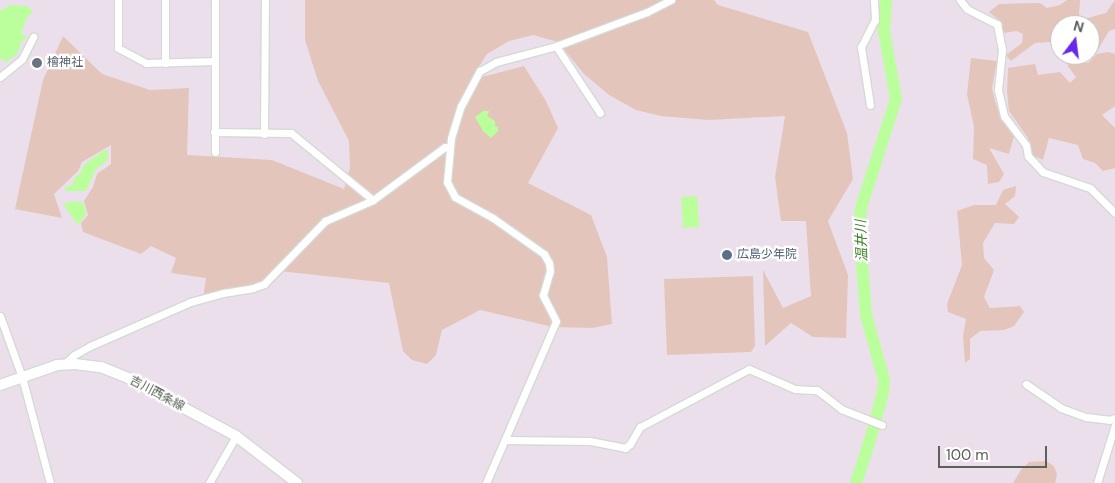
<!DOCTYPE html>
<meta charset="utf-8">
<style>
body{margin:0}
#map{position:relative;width:1115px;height:483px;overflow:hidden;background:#ecdfec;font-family:"DM Sans","Noto Sans JP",sans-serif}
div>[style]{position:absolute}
.green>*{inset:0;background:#e4c5bb}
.water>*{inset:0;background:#bbff9c;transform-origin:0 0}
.river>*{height:12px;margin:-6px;padding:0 6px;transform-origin:6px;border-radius:6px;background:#bbff9c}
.roads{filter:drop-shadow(1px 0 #d3dad3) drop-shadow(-1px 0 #d3dad3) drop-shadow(0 1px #d3dad3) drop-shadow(0 -1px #d3dad3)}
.street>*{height:7px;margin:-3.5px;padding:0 3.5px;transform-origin:3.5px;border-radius:3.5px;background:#fff}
.secondary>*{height:10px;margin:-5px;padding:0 5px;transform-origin:5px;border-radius:5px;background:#fff}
.dots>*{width:14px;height:14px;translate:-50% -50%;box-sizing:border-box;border:2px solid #fff;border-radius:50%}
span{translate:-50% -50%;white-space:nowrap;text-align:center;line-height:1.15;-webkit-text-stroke:4.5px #fff;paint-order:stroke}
.worship-label{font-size:12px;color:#5b616d}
.left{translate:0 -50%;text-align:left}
.service-label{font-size:12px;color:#4e5e75}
.street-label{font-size:12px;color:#5a6158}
.water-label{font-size:14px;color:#44842f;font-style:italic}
.north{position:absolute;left:1050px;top:15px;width:50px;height:50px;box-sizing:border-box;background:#fff;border:1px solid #bdc0bc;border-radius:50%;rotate:15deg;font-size:14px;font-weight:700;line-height:20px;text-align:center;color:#5a6158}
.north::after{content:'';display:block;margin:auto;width:18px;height:22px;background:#6728e9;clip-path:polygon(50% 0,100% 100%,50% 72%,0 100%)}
.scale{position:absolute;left:938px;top:446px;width:109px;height:22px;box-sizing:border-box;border:2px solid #5a6158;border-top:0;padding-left:6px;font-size:15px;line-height:18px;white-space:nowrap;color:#5a6158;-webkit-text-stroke:4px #fff;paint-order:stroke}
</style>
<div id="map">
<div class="green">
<i style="clip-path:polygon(305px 0,714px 0,718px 5px,808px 32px,847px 133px,853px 179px,828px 221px,848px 275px,846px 338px,813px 337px,791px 323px,765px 346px,763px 270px,783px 308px,811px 296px,806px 221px,781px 221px,775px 177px,785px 116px,709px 120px,661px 116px,636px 110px,609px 95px,584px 74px,558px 42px,533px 35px,509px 41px,487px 54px,470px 80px,524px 66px,546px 101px,558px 128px,528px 183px,591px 215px,607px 257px,612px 324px,592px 328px,553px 327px,480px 310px,442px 330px,436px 355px,427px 364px,412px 360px,403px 351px,389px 283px,279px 271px,257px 286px,203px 299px,206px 278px,171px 273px,176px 258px,151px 246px,141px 254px,83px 232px,81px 223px,88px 215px,84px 201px,93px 187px,97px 174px,111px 164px,111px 145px,82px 162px,78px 171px,54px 194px,62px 218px,15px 209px,43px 80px,63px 36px,102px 74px,150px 90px,189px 88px,187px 155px,272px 160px,344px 189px,350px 168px,349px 141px,318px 81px,305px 40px)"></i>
<i style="clip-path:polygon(1067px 0,1080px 0,1079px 16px,1084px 19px,1106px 13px,1115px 0,1115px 29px,1109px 31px,1099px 48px,1090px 42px,1090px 25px,1060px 25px,1060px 45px,1049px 42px,1035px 43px,1011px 61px,1006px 55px,1022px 43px,1023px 34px,1016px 31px,1004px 33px,1000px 21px,989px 12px,999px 4px,1040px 3px,1047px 8px,1060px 5px)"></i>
<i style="clip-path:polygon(1108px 52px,1115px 54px,1115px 106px,1102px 115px,1115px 128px,1115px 168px,1103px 171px,1095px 163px,1083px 159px,1078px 145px,1049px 138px,1043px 160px,1032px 155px,1028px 138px,1009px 111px,1007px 91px,1008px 68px,1035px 64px,1038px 75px,1060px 72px,1070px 83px,1076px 77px,1067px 65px,1077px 61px,1088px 63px,1097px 54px)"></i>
<i style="clip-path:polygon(971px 58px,997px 61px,992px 88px,995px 101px,1000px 117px,1014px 136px,1009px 154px,989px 148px,1004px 174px,999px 182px,988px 184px,987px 165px,973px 159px,974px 127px,967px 94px)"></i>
<i style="clip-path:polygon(1016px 186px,1015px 196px,1005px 204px,1019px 217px,1014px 224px,995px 223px,983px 243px,984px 258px,994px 270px,984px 297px,990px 308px,1020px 306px,1024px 312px,1014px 326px,1004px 330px,980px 331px,970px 339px,970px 359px,965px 363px,963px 336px,966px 319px,948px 312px,947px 304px,962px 265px,957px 211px,974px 205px,996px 205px,1003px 190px)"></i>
<i style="clip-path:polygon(753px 276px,755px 346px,751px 352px,667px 355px,664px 279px)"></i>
<i style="clip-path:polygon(1046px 461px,1054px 466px,1057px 474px,1055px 483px,1013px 483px,1021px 470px,1029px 462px)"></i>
</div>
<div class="water">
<i style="clip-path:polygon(11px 5px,26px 6px,31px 9px,32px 13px,28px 16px,22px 30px,22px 35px,27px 36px,26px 39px,23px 39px,17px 54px,5px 63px,4px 59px,0 59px,0 11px)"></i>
<i style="clip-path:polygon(483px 111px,489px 111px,487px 116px,495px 121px,495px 126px,498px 127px,498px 131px,491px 138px,483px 131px,475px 117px)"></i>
<i style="clip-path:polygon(108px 150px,108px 160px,96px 169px,86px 191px,66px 191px,64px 188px,72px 185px,76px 176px,80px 174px,84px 165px,103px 151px)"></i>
<i style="left:697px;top:196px;width:31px;height:16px;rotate:86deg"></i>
<i style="clip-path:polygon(76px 201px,83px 203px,86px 211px,84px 217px,78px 225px,63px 204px)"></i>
</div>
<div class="river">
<i style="left:856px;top:483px;width:45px;rotate:-72deg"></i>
<i style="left:870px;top:440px;width:50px;rotate:-74.8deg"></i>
<i style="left:883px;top:392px;width:12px;rotate:-85deg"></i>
<i style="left:884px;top:380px;width:67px;rotate:-105.5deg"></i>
<i style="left:866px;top:315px;width:90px;rotate:-94.4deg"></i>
<i style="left:859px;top:225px;width:17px;rotate:-83deg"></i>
<i style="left:861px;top:208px;width:114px;rotate:-72.2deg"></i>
<i style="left:896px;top:99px;width:69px;rotate:-100deg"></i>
<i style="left:884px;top:31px;width:31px;rotate:-86deg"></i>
</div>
<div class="roads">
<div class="street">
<i style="left:118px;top:0;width:48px;rotate:90deg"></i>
<i style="left:118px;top:48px;width:32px;rotate:28deg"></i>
<i style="left:146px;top:63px;width:69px;rotate:-1.7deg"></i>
<i style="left:960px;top:0;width:11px;rotate:52deg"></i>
<i style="left:967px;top:9px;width:34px;rotate:27deg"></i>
<i style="left:997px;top:24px;width:25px;rotate:79deg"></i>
<i style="left:1002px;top:49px;width:41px;rotate:95.6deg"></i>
<i style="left:998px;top:90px;width:27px;rotate:77deg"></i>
<i style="left:1004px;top:116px;width:36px;rotate:53deg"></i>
<i style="left:1026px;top:145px;width:11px;rotate:80deg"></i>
<i style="left:1028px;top:156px;width:22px;rotate:47deg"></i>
<i style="left:1043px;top:172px;width:50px;rotate:18.8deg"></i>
<i style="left:1090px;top:188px;width:35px;rotate:45deg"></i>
<i style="left:556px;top:46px;width:80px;rotate:56.7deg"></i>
<i style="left:165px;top:63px;width:63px;rotate:-90deg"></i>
<i style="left:0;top:77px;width:28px;rotate:-39deg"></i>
<i style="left:22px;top:59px;width:25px;rotate:-63deg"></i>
<i style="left:870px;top:105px;width:59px;rotate:-98.8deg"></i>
<i style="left:861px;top:47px;width:30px;rotate:-63deg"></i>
<i style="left:875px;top:20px;width:20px;rotate:-93deg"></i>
<i style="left:214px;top:132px;width:77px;rotate:0.7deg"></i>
<i style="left:291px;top:133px;width:106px;rotate:39.3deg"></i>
<i style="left:264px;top:134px;width:134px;rotate:-89.6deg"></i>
<i style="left:215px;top:152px;width:152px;rotate:-90deg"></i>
<i style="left:0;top:316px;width:65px;rotate:70.2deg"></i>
<i style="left:22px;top:377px;width:110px;rotate:75.2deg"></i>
<i style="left:63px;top:365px;width:15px;rotate:-42deg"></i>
<i style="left:74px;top:355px;width:18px;rotate:-29deg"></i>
<i style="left:90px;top:346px;width:109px;rotate:-23.7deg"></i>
<i style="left:190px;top:302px;width:34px;rotate:-15deg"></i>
<i style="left:223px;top:293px;width:30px;rotate:-9deg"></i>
<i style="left:253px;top:288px;width:12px;rotate:-20deg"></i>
<i style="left:264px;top:284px;width:88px;rotate:-45.9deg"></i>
<i style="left:325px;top:221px;width:52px;rotate:-23.6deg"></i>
<i style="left:373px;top:200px;width:89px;rotate:-36.4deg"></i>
<i style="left:445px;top:147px;width:5px;rotate:11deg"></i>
<i style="left:1026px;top:384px;width:42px;rotate:34.4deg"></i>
<i style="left:1061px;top:408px;width:27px;rotate:20deg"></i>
<i style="left:1086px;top:417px;width:23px;rotate:7deg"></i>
<i style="left:1109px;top:420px;width:6px;rotate:-18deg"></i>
<i style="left:505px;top:440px;width:85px;rotate:0.7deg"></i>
<i style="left:590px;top:441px;width:36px;rotate:11deg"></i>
<i style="left:625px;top:448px;width:6px;rotate:-39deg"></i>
<i style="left:630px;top:444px;width:20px;rotate:-60deg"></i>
<i style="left:640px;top:427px;width:123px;rotate:-28deg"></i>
<i style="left:749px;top:369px;width:50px;rotate:23.5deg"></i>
<i style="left:795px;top:389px;width:22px;rotate:3deg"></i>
<i style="left:817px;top:390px;width:31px;rotate:38deg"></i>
<i style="left:841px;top:409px;width:44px;rotate:21.3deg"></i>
<i style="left:209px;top:483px;width:54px;rotate:-60.1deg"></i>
<i style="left:486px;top:483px;width:176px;rotate:-66.6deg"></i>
<i style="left:556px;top:321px;width:29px;rotate:-117deg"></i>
<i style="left:543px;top:295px;width:25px;rotate:-74deg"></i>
<i style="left:550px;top:271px;width:8px;rotate:-97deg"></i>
<i style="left:549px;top:263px;width:10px;rotate:-119deg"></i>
<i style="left:544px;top:254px;width:62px;rotate:-144.8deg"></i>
<i style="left:493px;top:218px;width:43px;rotate:-151.1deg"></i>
<i style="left:455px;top:197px;width:17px;rotate:-118deg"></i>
<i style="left:447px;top:182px;width:44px;rotate:-84.8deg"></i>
<i style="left:451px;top:138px;width:34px;rotate:-73deg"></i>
<i style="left:461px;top:106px;width:40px;rotate:-62deg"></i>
<i style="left:480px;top:71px;width:18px;rotate:-29deg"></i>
<i style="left:496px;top:62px;width:62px;rotate:-14.9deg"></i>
<i style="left:556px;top:46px;width:97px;rotate:-20.5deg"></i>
<i style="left:647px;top:12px;width:27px;rotate:-27deg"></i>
<i style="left:1097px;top:483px;width:61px;rotate:-72.8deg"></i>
</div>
<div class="secondary">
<i style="left:0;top:385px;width:60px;rotate:-19.3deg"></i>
<i style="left:57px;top:365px;width:18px;rotate:-3deg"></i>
<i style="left:75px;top:364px;width:26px;rotate:7deg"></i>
<i style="left:101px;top:367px;width:29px;rotate:22deg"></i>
<i style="left:128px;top:378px;width:123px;rotate:28.2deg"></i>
<i style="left:236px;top:436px;width:77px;rotate:37.6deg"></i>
</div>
</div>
<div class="dots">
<i style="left:37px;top:63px;background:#6b7280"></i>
<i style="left:727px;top:255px;background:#5c6f8a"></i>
</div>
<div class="worship-label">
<span class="left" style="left:47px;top:63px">檜神社</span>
</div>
<div class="service-label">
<span class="left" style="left:737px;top:255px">広島少年院</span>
</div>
<div class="street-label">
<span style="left:157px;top:394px;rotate:28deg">吉川西条線</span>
</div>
<div class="water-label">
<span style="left:861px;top:241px;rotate:-92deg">温井川</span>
</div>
<div class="north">N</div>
<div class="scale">100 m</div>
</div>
